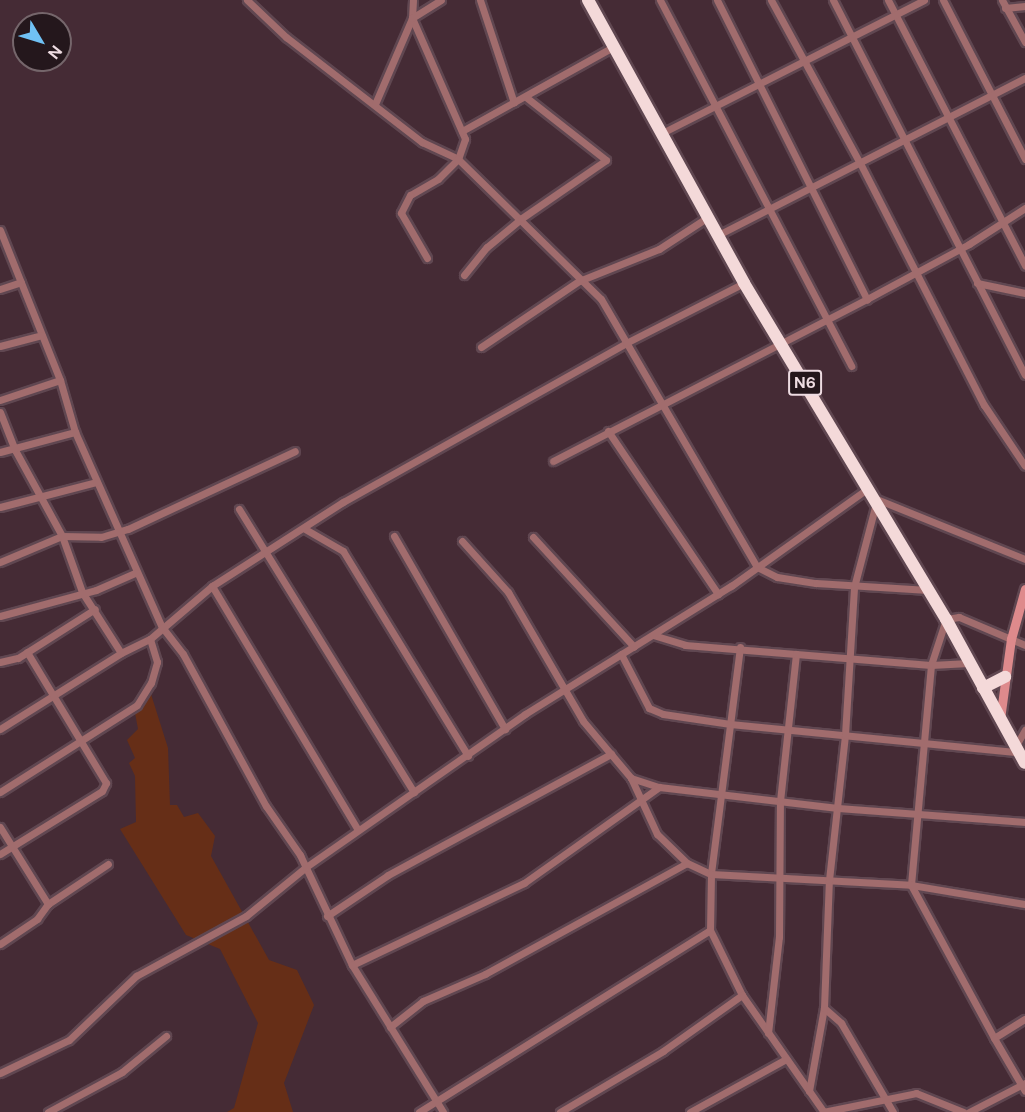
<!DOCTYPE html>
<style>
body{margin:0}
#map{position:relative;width:1025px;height:1112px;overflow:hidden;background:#452b35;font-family:"DM Sans",sans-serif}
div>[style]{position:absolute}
.green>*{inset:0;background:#662e17}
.roads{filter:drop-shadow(2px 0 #604751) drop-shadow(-2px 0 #604751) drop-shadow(0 2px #604751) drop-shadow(0 -2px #604751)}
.street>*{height:7px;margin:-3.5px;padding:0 3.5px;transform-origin:3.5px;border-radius:3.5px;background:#a16c6d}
.secondary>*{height:9px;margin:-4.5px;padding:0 4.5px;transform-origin:4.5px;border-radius:4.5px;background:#de8a8c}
.highway>*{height:12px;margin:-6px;padding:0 6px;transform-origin:6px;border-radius:6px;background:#f4d9d9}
span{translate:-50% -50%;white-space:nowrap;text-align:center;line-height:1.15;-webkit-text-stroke:4.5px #24171c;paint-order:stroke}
.shield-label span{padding:2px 4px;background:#24171c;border:2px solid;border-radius:4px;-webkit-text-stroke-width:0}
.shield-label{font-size:16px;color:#eedce2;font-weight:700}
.north{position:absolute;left:12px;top:12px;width:60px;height:60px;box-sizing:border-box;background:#24171c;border:2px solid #75666b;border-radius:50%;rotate:128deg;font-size:16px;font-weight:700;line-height:24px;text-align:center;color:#eedce2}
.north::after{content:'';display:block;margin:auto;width:21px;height:27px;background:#70c1f4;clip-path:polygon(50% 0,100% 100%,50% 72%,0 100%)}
</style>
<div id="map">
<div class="green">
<i style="clip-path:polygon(150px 691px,168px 748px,170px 805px,177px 805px,184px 817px,198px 813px,215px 836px,211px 856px,269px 960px,297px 970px,314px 1005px,284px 1083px,293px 1112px,227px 1112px,234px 1108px,258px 1023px,220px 949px,186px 935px,120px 829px,136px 822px,135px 776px,129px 763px,135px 758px,127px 740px,138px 729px,135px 713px)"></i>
</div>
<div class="roads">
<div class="street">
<i style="left:247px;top:0;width:54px;rotate:43.5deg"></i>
<i style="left:286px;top:37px;width:172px;rotate:37.7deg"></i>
<i style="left:422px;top:142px;width:40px;rotate:25deg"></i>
<i style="left:458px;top:159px;width:200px;rotate:44.4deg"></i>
<i style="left:601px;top:299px;width:310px;rotate:59.8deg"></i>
<i style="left:757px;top:567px;width:22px;rotate:27deg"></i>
<i style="left:777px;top:577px;width:39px;rotate:9deg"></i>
<i style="left:816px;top:583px;width:112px;rotate:3.6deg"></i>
<i style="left:413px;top:0;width:18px;rotate:93deg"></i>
<i style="left:412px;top:18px;width:132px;rotate:66.3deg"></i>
<i style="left:465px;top:139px;width:21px;rotate:109deg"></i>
<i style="left:458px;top:159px;width:28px;rotate:135deg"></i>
<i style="left:438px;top:179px;width:32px;rotate:150deg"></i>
<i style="left:410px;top:195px;width:20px;rotate:117deg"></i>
<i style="left:401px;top:213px;width:52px;rotate:60deg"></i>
<i style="left:480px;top:0;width:108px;rotate:71.7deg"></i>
<i style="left:660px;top:0;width:413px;rotate:62.4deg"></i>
<i style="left:717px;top:0;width:335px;rotate:63.4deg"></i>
<i style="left:771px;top:0;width:186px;rotate:61.4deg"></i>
<i style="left:860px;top:163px;width:272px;rotate:62.9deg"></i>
<i style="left:984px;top:405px;width:73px;rotate:56.1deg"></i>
<i style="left:833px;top:0;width:421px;rotate:62.9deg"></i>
<i style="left:888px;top:0;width:299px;rotate:62.7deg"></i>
<i style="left:943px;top:0;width:179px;rotate:62.7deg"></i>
<i style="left:1002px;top:0;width:48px;rotate:61.3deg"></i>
<i style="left:1005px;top:8px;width:20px;rotate:-6deg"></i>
<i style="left:375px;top:104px;width:94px;rotate:-66.7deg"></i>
<i style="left:412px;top:18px;width:34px;rotate:-32deg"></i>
<i style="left:462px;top:131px;width:173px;rotate:-29.1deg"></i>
<i style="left:660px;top:134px;width:296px;rotate:-26.9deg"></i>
<i style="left:0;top:230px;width:162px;rotate:68.2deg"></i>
<i style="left:60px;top:380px;width:54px;rotate:73.9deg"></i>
<i style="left:75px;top:432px;width:214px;rotate:66deg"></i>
<i style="left:162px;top:627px;width:34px;rotate:52deg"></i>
<i style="left:183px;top:654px;width:173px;rotate:61.4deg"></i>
<i style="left:266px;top:806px;width:60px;rotate:55.2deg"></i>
<i style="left:300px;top:855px;width:122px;rotate:64.7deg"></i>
<i style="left:352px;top:965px;width:173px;rotate:58.2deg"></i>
<i style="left:718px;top:235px;width:345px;rotate:-27.1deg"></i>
<i style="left:464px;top:275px;width:36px;rotate:-51deg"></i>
<i style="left:487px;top:247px;width:45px;rotate:-39.6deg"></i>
<i style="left:522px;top:218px;width:102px;rotate:-34.6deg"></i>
<i style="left:606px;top:160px;width:102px;rotate:-141.8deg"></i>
<i style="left:977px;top:283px;width:49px;rotate:11.8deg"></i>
<i style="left:0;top:289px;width:22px;rotate:-18deg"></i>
<i style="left:0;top:346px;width:43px;rotate:-14.7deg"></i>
<i style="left:481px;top:347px;width:118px;rotate:-34deg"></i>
<i style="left:579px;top:281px;width:86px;rotate:-21.8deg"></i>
<i style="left:659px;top:249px;width:59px;rotate:-33.1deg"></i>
<i style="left:0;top:400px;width:63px;rotate:-18.4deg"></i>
<i style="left:0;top:412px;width:41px;rotate:68.5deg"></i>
<i style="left:15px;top:450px;width:98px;rotate:61.3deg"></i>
<i style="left:62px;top:536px;width:59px;rotate:70.3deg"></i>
<i style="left:82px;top:592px;width:72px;rotate:57.4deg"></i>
<i style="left:608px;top:431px;width:197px;rotate:56deg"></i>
<i style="left:0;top:452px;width:78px;rotate:-14.9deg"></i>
<i style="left:553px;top:461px;width:353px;rotate:-27.3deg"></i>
<i style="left:867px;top:299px;width:116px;rotate:-28.3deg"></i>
<i style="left:969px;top:244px;width:67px;rotate:-32.7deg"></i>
<i style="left:874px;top:498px;width:163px;rotate:22deg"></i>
<i style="left:0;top:507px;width:100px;rotate:-14.5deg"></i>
<i style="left:239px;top:509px;width:333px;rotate:58.3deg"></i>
<i style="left:305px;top:529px;width:44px;rotate:30.1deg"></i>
<i style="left:343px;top:551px;width:240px;rotate:58.6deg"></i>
<i style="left:394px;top:536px;width:223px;rotate:60.1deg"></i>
<i style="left:533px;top:537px;width:149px;rotate:47.4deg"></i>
<i style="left:462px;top:541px;width:69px;rotate:48deg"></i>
<i style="left:508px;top:592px;width:149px;rotate:59.8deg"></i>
<i style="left:583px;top:721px;width:75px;rotate:49.9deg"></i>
<i style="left:631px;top:778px;width:29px;rotate:18deg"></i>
<i style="left:659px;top:787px;width:180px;rotate:6.7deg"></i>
<i style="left:838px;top:808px;width:188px;rotate:4.3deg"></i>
<i style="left:0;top:562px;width:67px;rotate:-22.8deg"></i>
<i style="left:62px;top:536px;width:39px;rotate:1deg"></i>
<i style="left:101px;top:537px;width:28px;rotate:-17deg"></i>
<i style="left:128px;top:529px;width:184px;rotate:-25deg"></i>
<i style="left:212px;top:586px;width:284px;rotate:59.1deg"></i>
<i style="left:0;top:616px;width:99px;rotate:-15.2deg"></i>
<i style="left:96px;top:590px;width:43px;rotate:-23.6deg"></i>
<i style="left:653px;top:635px;width:34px;rotate:17deg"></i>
<i style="left:685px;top:645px;width:111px;rotate:4.6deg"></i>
<i style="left:1025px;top:645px;width:72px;rotate:-157deg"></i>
<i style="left:959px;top:617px;width:13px;rotate:171deg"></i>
<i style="left:946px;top:619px;width:48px;rotate:108.1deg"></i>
<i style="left:931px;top:665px;width:221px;rotate:95.2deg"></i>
<i style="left:911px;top:885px;width:174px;rotate:61.5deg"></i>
<i style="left:994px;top:1038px;width:36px;rotate:-32deg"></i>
<i style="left:740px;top:647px;width:229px;rotate:97.3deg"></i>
<i style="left:711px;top:874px;width:56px;rotate:91deg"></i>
<i style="left:710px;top:930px;width:72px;rotate:63.8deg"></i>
<i style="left:742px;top:995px;width:143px;rotate:55deg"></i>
<i style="left:621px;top:654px;width:61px;rotate:62.6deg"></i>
<i style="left:649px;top:708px;width:15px;rotate:23deg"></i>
<i style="left:663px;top:714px;width:68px;rotate:8.5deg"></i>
<i style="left:730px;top:724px;width:289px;rotate:5.6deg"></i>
<i style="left:0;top:662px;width:18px;rotate:-13deg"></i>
<i style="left:18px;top:658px;width:91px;rotate:-32.5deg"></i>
<i style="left:0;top:729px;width:143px;rotate:-32.1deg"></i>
<i style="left:121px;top:653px;width:32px;rotate:-26deg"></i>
<i style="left:150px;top:639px;width:82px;rotate:-40.5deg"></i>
<i style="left:212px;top:586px;width:156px;rotate:-32.7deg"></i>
<i style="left:343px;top:502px;width:325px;rotate:-29.3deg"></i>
<i style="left:626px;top:343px;width:132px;rotate:-27deg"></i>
<i style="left:1015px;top:747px;width:20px;rotate:-60deg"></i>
<i style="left:631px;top:778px;width:62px;rotate:65.1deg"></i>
<i style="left:657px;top:834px;width:42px;rotate:44deg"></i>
<i style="left:687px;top:863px;width:26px;rotate:25deg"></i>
<i style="left:711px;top:874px;width:200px;rotate:3.1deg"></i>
<i style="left:911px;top:885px;width:116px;rotate:9.5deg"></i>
<i style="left:0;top:792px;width:162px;rotate:-32.4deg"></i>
<i style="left:137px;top:705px;width:26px;rotate:-58deg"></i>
<i style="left:151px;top:683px;width:22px;rotate:-74deg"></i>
<i style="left:157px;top:662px;width:24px;rotate:-107deg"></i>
<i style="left:0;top:827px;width:91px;rotate:58.1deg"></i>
<i style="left:48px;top:904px;width:72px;rotate:-33.7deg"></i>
<i style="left:0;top:854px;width:120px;rotate:-31.7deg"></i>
<i style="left:102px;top:791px;width:9px;rotate:-63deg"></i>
<i style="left:106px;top:783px;width:153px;rotate:-121.1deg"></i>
<i style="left:327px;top:916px;width:73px;rotate:-33.9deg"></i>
<i style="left:388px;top:875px;width:254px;rotate:-28.5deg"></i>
<i style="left:0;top:944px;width:45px;rotate:-34deg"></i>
<i style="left:37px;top:919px;width:19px;rotate:-54deg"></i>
<i style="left:352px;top:965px;width:191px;rotate:-25.5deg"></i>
<i style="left:524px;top:883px;width:166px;rotate:-35.4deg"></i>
<i style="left:824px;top:1008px;width:23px;rotate:41deg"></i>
<i style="left:841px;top:1023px;width:103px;rotate:59.7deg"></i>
<i style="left:390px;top:1027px;width:42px;rotate:-38.2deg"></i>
<i style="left:423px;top:1001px;width:68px;rotate:-23.5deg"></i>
<i style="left:485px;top:974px;width:230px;rotate:-28.8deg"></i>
<i style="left:768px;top:1033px;width:97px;rotate:-83.5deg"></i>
<i style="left:779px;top:937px;width:136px;rotate:-89.6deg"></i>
<i style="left:780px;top:801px;width:148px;rotate:-83.8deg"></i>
<i style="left:796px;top:654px;width:135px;rotate:4.7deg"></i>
<i style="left:931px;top:665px;width:38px;rotate:-3deg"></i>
<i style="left:994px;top:1038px;width:61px;rotate:59.7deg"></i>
<i style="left:0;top:1073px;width:76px;rotate:-25.6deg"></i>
<i style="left:69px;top:1040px;width:93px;rotate:-43.7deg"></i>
<i style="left:136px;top:976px;width:125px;rotate:-28.6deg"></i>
<i style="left:246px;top:916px;width:77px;rotate:-39.2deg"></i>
<i style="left:306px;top:867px;width:267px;rotate:-34.9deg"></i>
<i style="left:525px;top:714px;width:243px;rotate:-31.9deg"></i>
<i style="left:731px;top:586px;width:167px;rotate:-35.5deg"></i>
<i style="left:809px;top:1091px;width:84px;rotate:-79.8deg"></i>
<i style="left:824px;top:1008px;width:128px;rotate:-87.8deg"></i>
<i style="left:829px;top:880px;width:146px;rotate:-83.7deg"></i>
<i style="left:845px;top:735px;width:148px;rotate:-86.5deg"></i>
<i style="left:854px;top:587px;width:87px;rotate:-75.3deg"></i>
<i style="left:48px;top:1112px;width:84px;rotate:-28.4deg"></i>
<i style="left:122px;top:1072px;width:57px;rotate:-39.3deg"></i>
<i style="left:419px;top:1112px;width:343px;rotate:-32deg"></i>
<i style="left:560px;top:1112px;width:120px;rotate:-30.6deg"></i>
<i style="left:663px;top:1051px;width:97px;rotate:-35.3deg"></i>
<i style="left:690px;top:1112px;width:110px;rotate:-28.9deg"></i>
<i style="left:823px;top:1112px;width:95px;rotate:-11.5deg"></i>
<i style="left:916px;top:1093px;width:51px;rotate:22deg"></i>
<i style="left:969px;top:1112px;width:63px;rotate:-27.4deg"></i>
</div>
<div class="secondary">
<i style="left:1000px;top:719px;width:81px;rotate:-82.2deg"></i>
<i style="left:1011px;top:639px;width:52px;rotate:-74.4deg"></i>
</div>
<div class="highway">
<i style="left:588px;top:0;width:323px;rotate:61.1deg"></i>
<i style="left:744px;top:283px;width:392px;rotate:59deg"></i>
<i style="left:946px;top:619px;width:164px;rotate:61.3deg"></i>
<i style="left:983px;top:688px;width:25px;rotate:-27deg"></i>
</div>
</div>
<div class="shield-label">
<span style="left:805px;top:383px">N6</span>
</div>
<div class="north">N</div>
</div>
